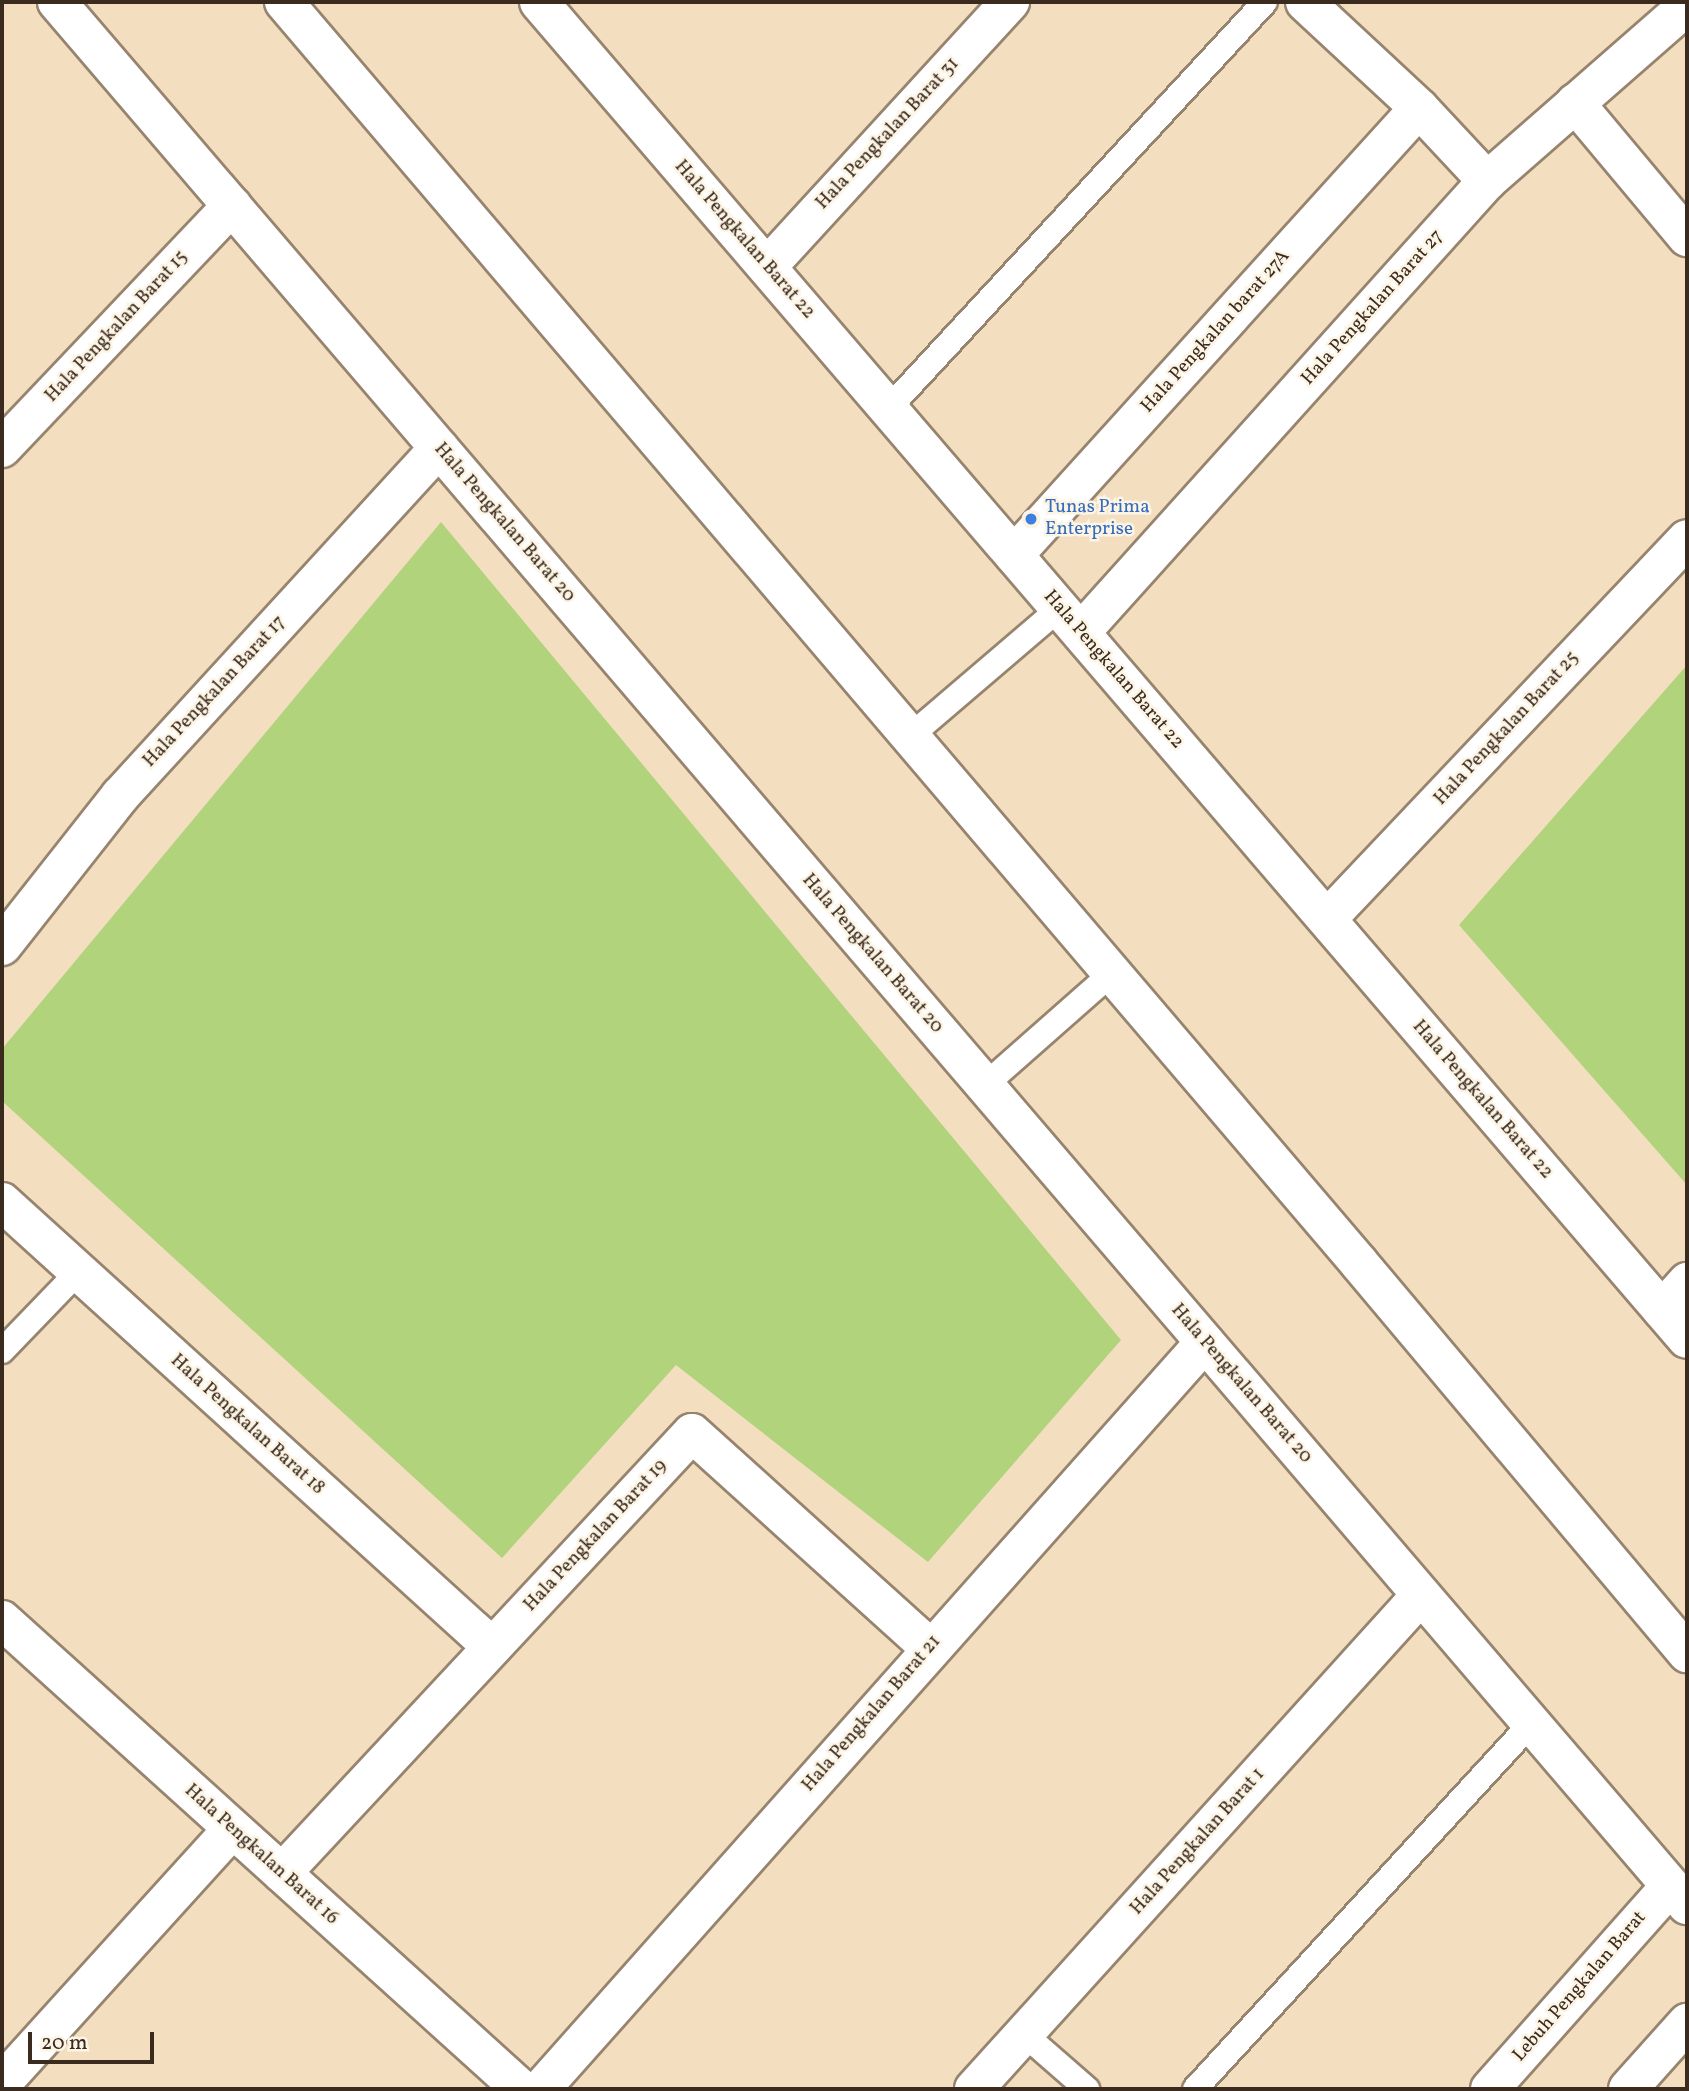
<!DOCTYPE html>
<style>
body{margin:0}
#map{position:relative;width:1689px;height:2091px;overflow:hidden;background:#f3dec0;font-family:Vollkorn,serif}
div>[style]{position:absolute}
.green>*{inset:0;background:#b0d37c}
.roads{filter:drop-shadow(2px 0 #97846f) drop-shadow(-2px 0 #97846f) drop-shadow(0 2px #97846f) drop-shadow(0 -2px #97846f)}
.service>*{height:24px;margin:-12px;padding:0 12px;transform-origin:12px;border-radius:12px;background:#fff}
.minor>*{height:38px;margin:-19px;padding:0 19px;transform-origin:19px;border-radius:19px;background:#fff}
.tertiary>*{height:38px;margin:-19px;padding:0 19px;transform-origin:19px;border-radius:19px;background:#fff}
.dots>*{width:19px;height:19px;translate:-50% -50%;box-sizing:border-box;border:4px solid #fcf5e5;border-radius:50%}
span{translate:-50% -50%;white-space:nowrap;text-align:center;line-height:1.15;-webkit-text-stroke:5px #fcf5e5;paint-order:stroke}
.street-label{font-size:19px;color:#3b2a1e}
.shop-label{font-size:19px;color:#366cbe}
.left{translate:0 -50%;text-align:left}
.frame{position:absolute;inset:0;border:4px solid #3b2a1e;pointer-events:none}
.scale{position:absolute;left:28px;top:2032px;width:126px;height:32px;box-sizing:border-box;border:4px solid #3b2a1e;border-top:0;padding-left:9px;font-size:21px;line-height:24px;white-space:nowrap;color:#3b2a1e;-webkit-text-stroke:5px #fcf5e5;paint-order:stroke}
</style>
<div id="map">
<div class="green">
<i style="clip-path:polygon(441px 522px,1121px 1340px,928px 1562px,676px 1365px,502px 1558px,2px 1101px,2px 1049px)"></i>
<i style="clip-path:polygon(1687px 665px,1687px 1185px,1459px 925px)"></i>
</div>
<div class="roads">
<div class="service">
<i style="left:889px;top:408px;width:553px;rotate:-47.2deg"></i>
<i style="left:909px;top:737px;width:199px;rotate:-40.5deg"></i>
<i style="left:985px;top:1085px;width:169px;rotate:-41.4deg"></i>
<i style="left:2px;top:1351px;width:110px;rotate:-46.1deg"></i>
<i style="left:1024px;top:2034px;width:84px;rotate:41.1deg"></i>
<i style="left:1195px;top:2089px;width:498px;rotate:-47.4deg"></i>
</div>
<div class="minor">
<i style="left:57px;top:2px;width:2506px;rotate:49.42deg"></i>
<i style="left:284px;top:2px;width:1657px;rotate:49.55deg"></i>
<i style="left:1359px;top:1263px;width:510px;rotate:49.94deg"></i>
<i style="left:539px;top:2px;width:1762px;rotate:49.35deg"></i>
<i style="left:1305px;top:2px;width:156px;rotate:42.9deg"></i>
<i style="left:1419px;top:108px;width:100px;rotate:47deg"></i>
<i style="left:1575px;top:103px;width:175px;rotate:50.1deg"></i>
<i style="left:767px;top:267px;width:360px;rotate:-47.5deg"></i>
<i style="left:2px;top:448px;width:334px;rotate:-46.5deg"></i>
<i style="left:1014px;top:555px;width:603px;rotate:-47.82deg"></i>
<i style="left:1081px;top:632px;width:607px;rotate:-48.01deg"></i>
<i style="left:1487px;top:181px;width:266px;rotate:-41.2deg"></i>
<i style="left:1327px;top:919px;width:523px;rotate:-46.55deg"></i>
<i style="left:2px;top:946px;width:191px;rotate:-51.8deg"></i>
<i style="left:120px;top:796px;width:472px;rotate:-47.5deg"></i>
<i style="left:2px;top:1202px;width:662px;rotate:42.24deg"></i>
<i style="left:1662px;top:1310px;width:38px;rotate:-48deg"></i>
<i style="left:2px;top:1620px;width:700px;rotate:42.1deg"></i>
<i style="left:282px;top:1873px;width:601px;rotate:-47.02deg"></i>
<i style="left:692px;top:1433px;width:321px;rotate:42.1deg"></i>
<i style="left:2px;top:2083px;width:343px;rotate:-47.8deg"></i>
<i style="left:541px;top:2089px;width:999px;rotate:-48.37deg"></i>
<i style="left:974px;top:2089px;width:666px;rotate:-47.86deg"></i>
<i style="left:1490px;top:2089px;width:271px;rotate:-48.4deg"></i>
</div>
<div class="tertiary">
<i style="left:1628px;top:2089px;width:89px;rotate:-48.2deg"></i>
</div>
</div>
<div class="dots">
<i style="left:1031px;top:519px;background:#3f7fe0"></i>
</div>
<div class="street-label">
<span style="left:888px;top:134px;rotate:-47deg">Hala Pengkalan Barat 31</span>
<span style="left:744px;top:240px;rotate:49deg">Hala Pengkalan Barat 22</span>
<span style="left:1373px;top:308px;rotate:-48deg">Hala Pengkalan Barat 27</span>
<span style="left:117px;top:327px;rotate:-47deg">Hala Pengkalan Barat 15</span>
<span style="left:1216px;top:332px;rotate:-48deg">Hala Pengkalan barat 27A</span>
<span style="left:504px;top:523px;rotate:49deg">Hala Pengkalan Barat 20</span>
<span style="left:1113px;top:670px;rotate:49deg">Hala Pengkalan Barat 22</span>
<span style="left:215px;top:692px;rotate:-47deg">Hala Pengkalan Barat 17</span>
<span style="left:1507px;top:729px;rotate:-47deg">Hala Pengkalan Barat 25</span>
<span style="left:872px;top:954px;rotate:49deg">Hala Pengkalan Barat 20</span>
<span style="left:1482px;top:1100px;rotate:49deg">Hala Pengkalan Barat 22</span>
<span style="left:1241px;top:1384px;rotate:49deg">Hala Pengkalan Barat 20</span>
<span style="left:247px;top:1425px;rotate:42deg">Hala Pengkalan Barat 18</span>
<span style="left:596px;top:1536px;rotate:-47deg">Hala Pengkalan Barat 19</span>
<span style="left:872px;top:1714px;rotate:-49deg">Hala Pengkalan Barat 21</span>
<span style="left:1198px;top:1842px;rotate:-48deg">Hala Pengkalan Barat 1</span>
<span style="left:261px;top:1855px;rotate:42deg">Hala Pengkalan Barat 16</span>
<span style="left:1580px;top:1987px;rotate:-49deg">Lebuh Pengkalan Barat</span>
</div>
<div class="shop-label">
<span class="left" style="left:1045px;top:519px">Tunas Prima<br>Enterprise</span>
</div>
<div class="frame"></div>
<div class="scale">20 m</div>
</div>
